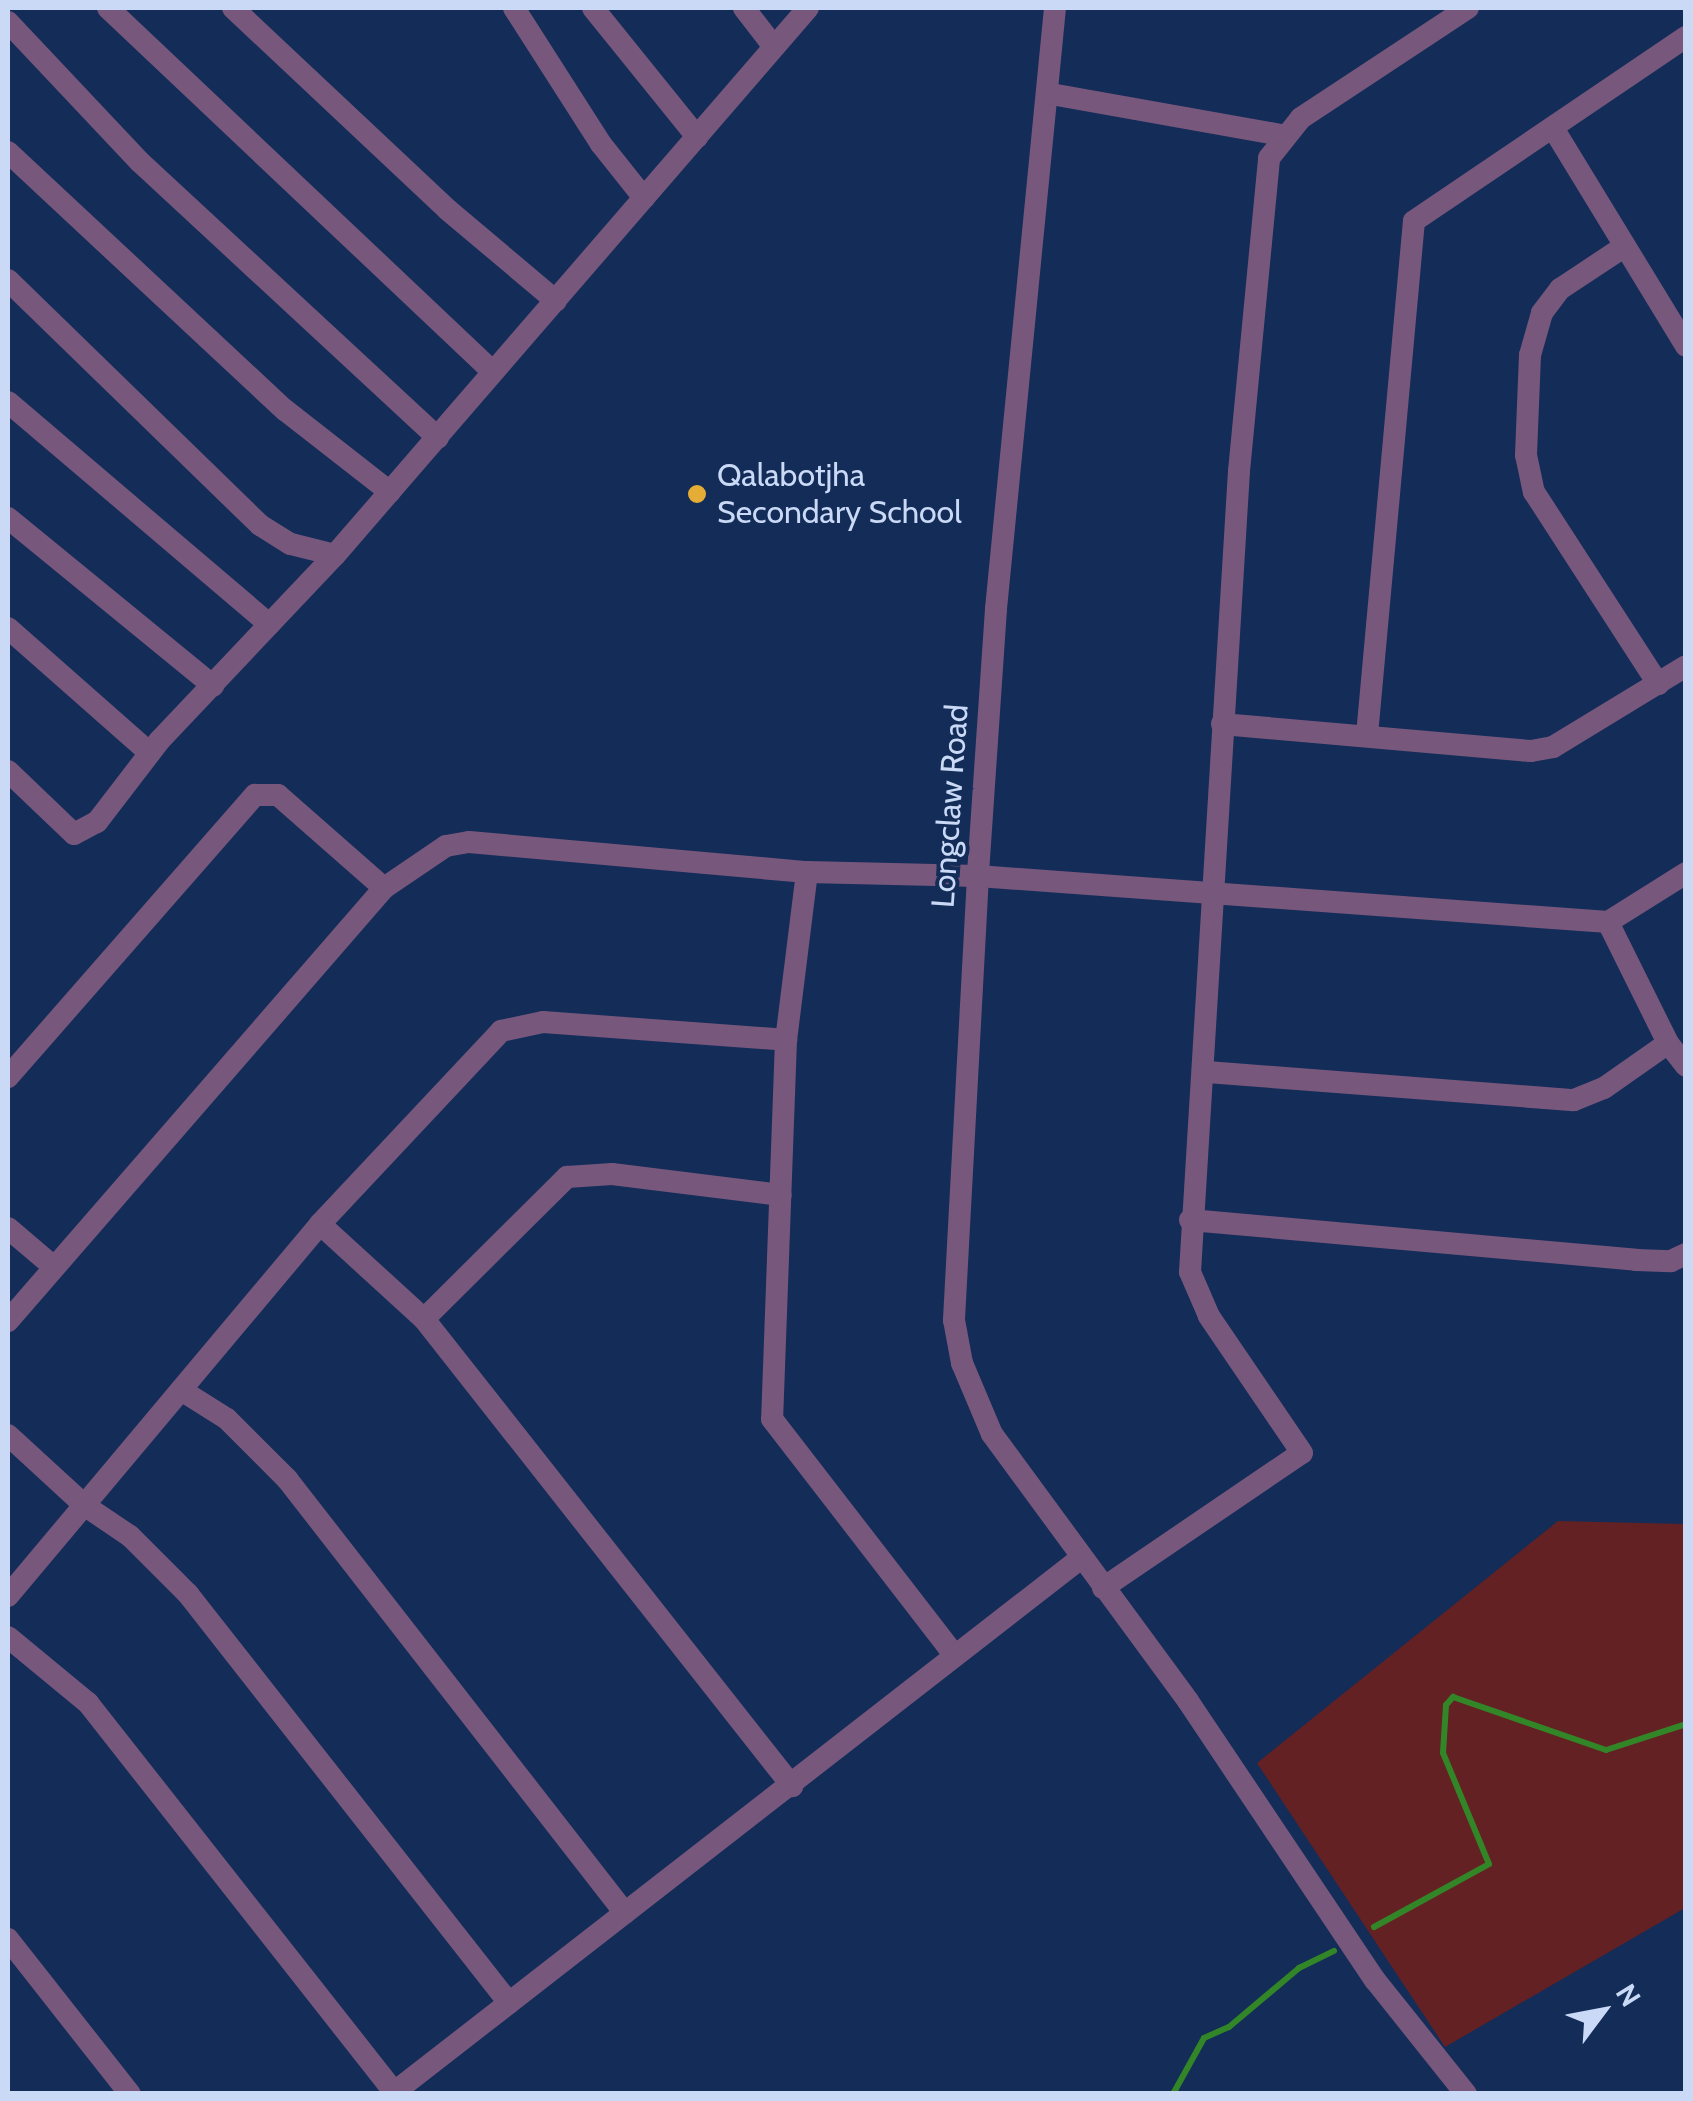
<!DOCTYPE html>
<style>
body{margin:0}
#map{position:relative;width:1693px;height:2101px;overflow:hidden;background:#132c58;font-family:Cabin,sans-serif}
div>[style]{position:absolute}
.green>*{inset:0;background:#632123}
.stream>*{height:6px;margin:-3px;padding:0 3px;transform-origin:3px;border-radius:3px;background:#328627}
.street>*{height:22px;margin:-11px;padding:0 11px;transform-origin:11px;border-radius:11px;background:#77577c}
.dots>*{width:28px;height:28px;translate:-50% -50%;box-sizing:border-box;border:5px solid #132c58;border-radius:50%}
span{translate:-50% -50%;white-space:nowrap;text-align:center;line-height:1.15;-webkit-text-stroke:8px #132c58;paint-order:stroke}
.poi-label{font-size:32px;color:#c9d9f6}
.left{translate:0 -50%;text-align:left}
.street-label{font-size:32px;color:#c9d9f6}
.frame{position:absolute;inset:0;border:10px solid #c9d9f6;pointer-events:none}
.north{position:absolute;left:1553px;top:1961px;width:100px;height:100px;-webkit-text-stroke:8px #132c58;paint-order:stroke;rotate:58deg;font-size:28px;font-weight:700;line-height:40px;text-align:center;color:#c9d9f6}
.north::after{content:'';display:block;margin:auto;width:35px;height:45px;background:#c9d9f6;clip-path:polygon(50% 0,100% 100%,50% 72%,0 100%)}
</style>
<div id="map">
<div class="green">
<i style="clip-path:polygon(1558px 1521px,1685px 1524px,1685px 1908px,1445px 2047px,1257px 1763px)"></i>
</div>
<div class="stream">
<i style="left:1374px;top:1927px;width:131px;rotate:-28.7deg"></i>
<i style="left:1489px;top:1864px;width:120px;rotate:-112.5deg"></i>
<i style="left:1443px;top:1753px;width:48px;rotate:-86.4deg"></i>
<i style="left:1446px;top:1705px;width:11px;rotate:-49deg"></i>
<i style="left:1453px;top:1697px;width:162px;rotate:19.1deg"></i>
<i style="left:1606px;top:1750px;width:84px;rotate:-18deg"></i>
<i style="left:1173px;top:2094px;width:64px;rotate:-61deg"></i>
<i style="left:1204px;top:2038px;width:27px;rotate:-24deg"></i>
<i style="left:1229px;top:2027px;width:92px;rotate:-40.1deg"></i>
<i style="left:1299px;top:1968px;width:39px;rotate:-26deg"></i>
</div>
<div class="street">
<i style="left:108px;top:8px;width:528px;rotate:43.39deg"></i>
<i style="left:233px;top:8px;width:295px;rotate:43.2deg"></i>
<i style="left:448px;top:210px;width:141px;rotate:40.1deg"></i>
<i style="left:514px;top:8px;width:161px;rotate:57.4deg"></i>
<i style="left:601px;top:144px;width:69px;rotate:51.5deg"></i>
<i style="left:593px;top:8px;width:166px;rotate:51.1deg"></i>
<i style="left:744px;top:8px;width:49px;rotate:52.4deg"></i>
<i style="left:1055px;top:8px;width:604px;rotate:95.61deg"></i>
<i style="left:996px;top:609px;width:268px;rotate:93.9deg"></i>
<i style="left:978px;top:876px;width:445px;rotate:93.1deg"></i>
<i style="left:954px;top:1320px;width:44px;rotate:79.5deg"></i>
<i style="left:962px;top:1363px;width:77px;rotate:67.1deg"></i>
<i style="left:992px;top:1434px;width:331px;rotate:53.7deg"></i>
<i style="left:1188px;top:1701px;width:336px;rotate:56.2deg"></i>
<i style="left:1375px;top:1980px;width:146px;rotate:51.4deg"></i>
<i style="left:8px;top:22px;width:192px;rotate:46.7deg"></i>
<i style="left:140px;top:162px;width:406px;rotate:42.8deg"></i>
<i style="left:1051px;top:94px;width:235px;rotate:10.1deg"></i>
<i style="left:1553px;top:128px;width:255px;rotate:58.6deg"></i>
<i style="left:8px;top:152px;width:379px;rotate:43deg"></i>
<i style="left:285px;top:410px;width:133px;rotate:38deg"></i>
<i style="left:1622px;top:248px;width:74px;rotate:146.5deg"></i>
<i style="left:1560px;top:289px;width:30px;rotate:127deg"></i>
<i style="left:1542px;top:313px;width:44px;rotate:105.9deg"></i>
<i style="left:1530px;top:355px;width:100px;rotate:92.3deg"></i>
<i style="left:1526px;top:455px;width:38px;rotate:78deg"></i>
<i style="left:1534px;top:492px;width:229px;rotate:57.1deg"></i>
<i style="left:8px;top:280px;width:351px;rotate:44.2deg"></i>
<i style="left:260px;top:525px;width:36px;rotate:32deg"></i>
<i style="left:291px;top:544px;width:45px;rotate:14deg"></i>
<i style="left:8px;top:402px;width:343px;rotate:40.4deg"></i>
<i style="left:8px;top:518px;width:265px;rotate:39.3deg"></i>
<i style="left:8px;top:628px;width:189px;rotate:41.4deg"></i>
<i style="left:1222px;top:724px;width:310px;rotate:5deg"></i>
<i style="left:1531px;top:751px;width:22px;rotate:-10deg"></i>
<i style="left:1553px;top:747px;width:156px;rotate:-31.3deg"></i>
<i style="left:1367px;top:735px;width:516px;rotate:-84.78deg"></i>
<i style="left:1414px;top:221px;width:328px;rotate:-34.1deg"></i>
<i style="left:8px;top:771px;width:91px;rotate:43.7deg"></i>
<i style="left:74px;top:834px;width:26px;rotate:-28deg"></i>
<i style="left:97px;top:822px;width:103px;rotate:-52.5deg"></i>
<i style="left:160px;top:740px;width:255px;rotate:-46.6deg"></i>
<i style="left:335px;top:555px;width:723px;rotate:-49.15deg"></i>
<i style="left:807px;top:872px;width:169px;rotate:97.1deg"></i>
<i style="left:786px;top:1040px;width:379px;rotate:92.1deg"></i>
<i style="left:772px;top:1419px;width:296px;rotate:52.3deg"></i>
<i style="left:1668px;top:1043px;width:29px;rotate:52deg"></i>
<i style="left:1207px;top:1072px;width:368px;rotate:4.4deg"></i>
<i style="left:1574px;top:1100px;width:32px;rotate:-22deg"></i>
<i style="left:1604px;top:1088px;width:78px;rotate:-35.1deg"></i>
<i style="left:1668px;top:1043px;width:135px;rotate:-116.4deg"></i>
<i style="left:8px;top:1077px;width:375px;rotate:-48.8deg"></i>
<i style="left:255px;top:795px;width:23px"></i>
<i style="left:278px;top:795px;width:141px;rotate:41.3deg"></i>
<i style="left:1190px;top:1220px;width:448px;rotate:5.1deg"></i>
<i style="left:1636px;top:1260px;width:35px;rotate:2deg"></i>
<i style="left:1671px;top:1261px;width:17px;rotate:-25deg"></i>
<i style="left:320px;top:1224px;width:141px;rotate:42.4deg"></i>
<i style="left:424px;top:1319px;width:595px;rotate:51.76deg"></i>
<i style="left:8px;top:1228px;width:60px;rotate:40.3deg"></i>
<i style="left:424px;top:1319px;width:202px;rotate:-44.8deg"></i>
<i style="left:567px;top:1177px;width:45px;rotate:-3.8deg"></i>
<i style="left:612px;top:1174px;width:170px;rotate:7.1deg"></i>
<i style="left:8px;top:1321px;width:573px;rotate:-49.03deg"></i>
<i style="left:384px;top:888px;width:75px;rotate:-34.1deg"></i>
<i style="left:446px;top:846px;width:23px;rotate:-10deg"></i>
<i style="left:469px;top:842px;width:339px;rotate:5.1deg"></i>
<i style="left:807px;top:872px;width:171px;rotate:1.3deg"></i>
<i style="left:978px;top:876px;width:632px;rotate:4.18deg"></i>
<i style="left:1608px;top:922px;width:92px;rotate:-32.1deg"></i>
<i style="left:181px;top:1390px;width:54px;rotate:32.2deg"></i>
<i style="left:227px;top:1419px;width:85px;rotate:45deg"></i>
<i style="left:287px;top:1479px;width:550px;rotate:52.09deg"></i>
<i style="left:8px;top:1435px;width:103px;rotate:42.6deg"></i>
<i style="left:84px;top:1505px;width:55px;rotate:34deg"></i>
<i style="left:130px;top:1536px;width:82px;rotate:45deg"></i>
<i style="left:188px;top:1594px;width:520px;rotate:51.87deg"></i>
<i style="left:1103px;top:1588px;width:240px;rotate:-34.2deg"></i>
<i style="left:1302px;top:1453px;width:166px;rotate:-124.2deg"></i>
<i style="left:1209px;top:1316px;width:48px;rotate:-113.4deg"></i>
<i style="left:1190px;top:1272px;width:802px;rotate:-86.5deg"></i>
<i style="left:1239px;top:471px;width:314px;rotate:-84.5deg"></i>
<i style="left:1269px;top:158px;width:51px;rotate:-51.3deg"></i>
<i style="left:1301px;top:118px;width:200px;rotate:-33.4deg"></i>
<i style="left:8px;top:1596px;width:486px;rotate:-50deg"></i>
<i style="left:320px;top:1224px;width:265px;rotate:-46.8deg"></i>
<i style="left:501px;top:1031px;width:43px;rotate:-12.1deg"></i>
<i style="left:543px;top:1022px;width:244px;rotate:4.2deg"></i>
<i style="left:8px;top:1637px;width:104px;rotate:39.5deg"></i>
<i style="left:88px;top:1703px;width:495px;rotate:51.8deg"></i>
<i style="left:8px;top:1939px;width:197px;rotate:51.8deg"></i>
<i style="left:392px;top:2094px;width:873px;rotate:-37.88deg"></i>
</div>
<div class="dots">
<i style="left:697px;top:494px;background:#e5ad36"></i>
</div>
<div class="poi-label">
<span class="left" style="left:717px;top:494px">Qalabotjha<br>Secondary School</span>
</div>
<div class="street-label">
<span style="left:950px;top:806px;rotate:-86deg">Longclaw Road</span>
</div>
<div class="frame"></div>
<div class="north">N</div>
</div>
